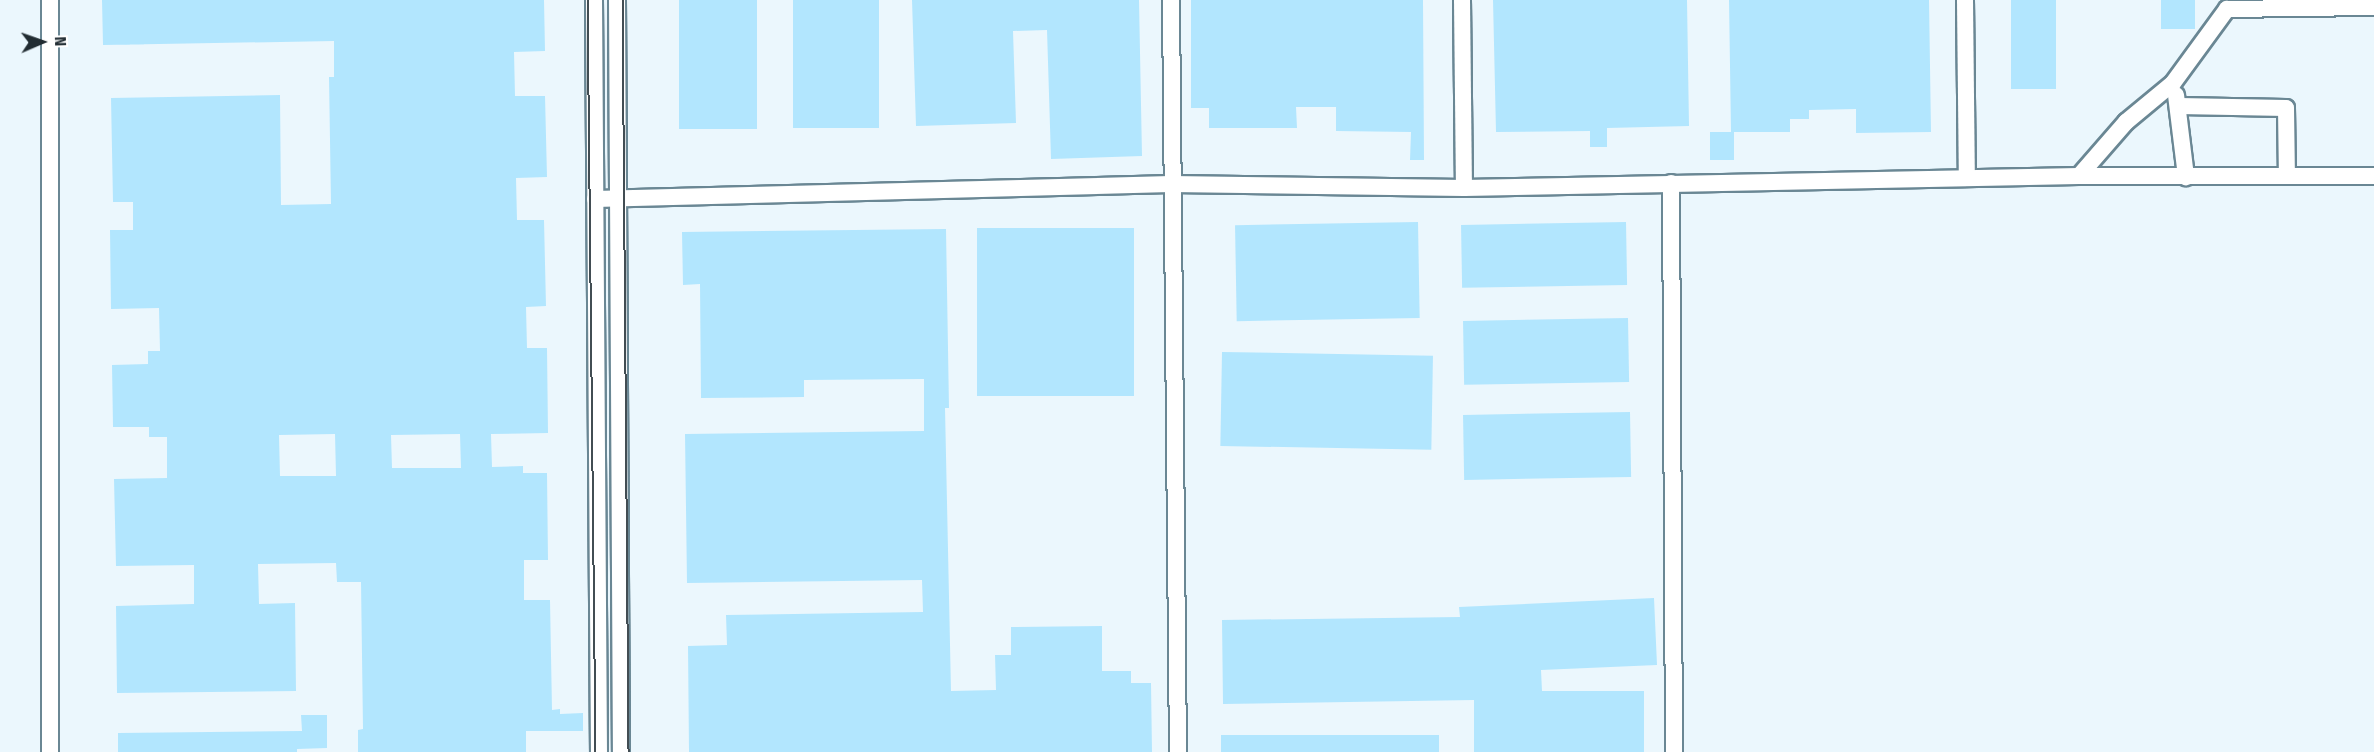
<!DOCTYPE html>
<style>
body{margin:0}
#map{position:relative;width:2374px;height:752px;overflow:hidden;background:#ebf7fd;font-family:"Fira Sans Condensed",sans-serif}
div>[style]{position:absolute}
.building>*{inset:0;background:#b2e6fe;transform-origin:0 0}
.roads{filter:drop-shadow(2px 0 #6a8794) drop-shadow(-2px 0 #6a8794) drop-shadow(0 2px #6a8794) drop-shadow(0 -2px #6a8794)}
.minor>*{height:16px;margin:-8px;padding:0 8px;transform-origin:8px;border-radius:8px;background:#fff}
.tram>*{height:1.5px;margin:-0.75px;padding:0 0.75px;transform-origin:0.75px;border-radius:0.75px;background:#424d53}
span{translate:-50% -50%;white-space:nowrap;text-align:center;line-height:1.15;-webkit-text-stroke:4.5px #fff;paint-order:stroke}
.north{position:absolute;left:12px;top:12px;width:60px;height:60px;-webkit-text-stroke:4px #fff;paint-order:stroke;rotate:88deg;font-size:16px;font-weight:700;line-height:24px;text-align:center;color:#212c32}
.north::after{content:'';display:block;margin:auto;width:21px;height:27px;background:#212c32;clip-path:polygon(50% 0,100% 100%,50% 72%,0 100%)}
</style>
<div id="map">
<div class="building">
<i style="clip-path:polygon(evenodd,102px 0,544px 0,545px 51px,514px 52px,515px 96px,545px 96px,547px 177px,516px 178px,517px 220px,544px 220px,546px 306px,526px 307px,527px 348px,547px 348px,548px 433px,491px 434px,492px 467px,523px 466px,523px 473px,547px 473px,548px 560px,524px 560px,524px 600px,550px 600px,552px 710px,560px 709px,560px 714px,583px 713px,583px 731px,526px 731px,526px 752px,358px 752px,358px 730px,363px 729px,361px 582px,337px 582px,336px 563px,258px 564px,259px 604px,295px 603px,296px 691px,117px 693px,116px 606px,194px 604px,194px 565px,116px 566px,114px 479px,167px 478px,167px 437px,149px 437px,149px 427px,113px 427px,112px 365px,148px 364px,148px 351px,160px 351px,159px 308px,111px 309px,110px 230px,133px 230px,133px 202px,113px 202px,111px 98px,280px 95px,281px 205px,331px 204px,329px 77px,334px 77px,334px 41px,103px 45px,102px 0,335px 434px,336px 476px,280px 476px,279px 435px,335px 434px,102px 0,460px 434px,461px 468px,392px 468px,391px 435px,460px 434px)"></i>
<i style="left:679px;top:0;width:78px;height:129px"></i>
<i style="left:793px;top:0;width:86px;height:128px"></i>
<i style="clip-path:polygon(912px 0,1139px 0,1142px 156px,1051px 159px,1047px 30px,1013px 31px,1016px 123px,916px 126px)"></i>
<i style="clip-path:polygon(1191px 0,1423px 0,1424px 160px,1410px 160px,1411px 132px,1336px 131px,1336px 107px,1296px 107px,1297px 128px,1209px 128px,1209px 108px,1191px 108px)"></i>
<i style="clip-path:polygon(1493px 0,1687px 0,1689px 126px,1607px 128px,1607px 147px,1590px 147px,1590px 131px,1496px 132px)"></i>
<i style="clip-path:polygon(1729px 0,1929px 0,1931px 132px,1856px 133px,1856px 109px,1809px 110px,1809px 119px,1790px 119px,1790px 132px,1734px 132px,1734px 160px,1710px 160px,1710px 132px,1731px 132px)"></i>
<i style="left:2011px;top:0;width:45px;height:89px"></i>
<i style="left:2161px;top:0;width:34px;height:29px"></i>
<i style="left:1418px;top:222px;width:96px;height:183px;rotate:89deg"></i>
<i style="left:1626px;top:222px;width:63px;height:165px;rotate:89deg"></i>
<i style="left:1134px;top:228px;width:168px;height:157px;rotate:90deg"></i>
<i style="clip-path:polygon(946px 229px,949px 408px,945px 408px,951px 691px,996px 690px,995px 655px,1011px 655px,1011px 627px,1102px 626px,1102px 671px,1131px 671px,1131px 683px,1151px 683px,1152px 752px,689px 752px,688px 646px,727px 645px,726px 615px,923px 612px,922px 580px,687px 583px,685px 434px,924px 431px,924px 379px,804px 380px,804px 397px,701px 398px,700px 284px,683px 285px,682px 232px)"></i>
<i style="left:1628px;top:318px;width:64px;height:165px;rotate:89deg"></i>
<i style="left:1222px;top:352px;width:211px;height:94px;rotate:1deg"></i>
<i style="left:1630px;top:412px;width:65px;height:167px;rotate:89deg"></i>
<i style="clip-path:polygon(1654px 598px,1657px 665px,1541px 670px,1542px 691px,1644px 691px,1644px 752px,1474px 752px,1474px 700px,1223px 704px,1222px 620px,1460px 617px,1459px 607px)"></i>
<i style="clip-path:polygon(301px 715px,327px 715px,327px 748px,297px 749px,297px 752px,118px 752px,118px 733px,302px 731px)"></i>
<i style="left:1221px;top:735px;width:218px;height:17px"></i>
</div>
<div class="roads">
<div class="minor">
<i style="left:50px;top:0;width:752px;rotate:90deg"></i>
<i style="left:594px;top:0;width:752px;rotate:89.62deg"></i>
<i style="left:617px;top:0;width:752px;rotate:89.7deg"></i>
<i style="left:1171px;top:0;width:752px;rotate:89.47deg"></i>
<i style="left:1462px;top:0;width:188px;rotate:89.4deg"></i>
<i style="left:1965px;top:0;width:177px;rotate:89.4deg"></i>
<i style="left:2176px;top:95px;width:83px;rotate:83deg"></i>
<i style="left:2179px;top:106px;width:107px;rotate:1.1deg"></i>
<i style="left:2286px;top:108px;width:68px;rotate:89.2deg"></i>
<i style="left:2079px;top:176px;width:72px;rotate:-49deg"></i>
<i style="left:2126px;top:122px;width:61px;rotate:-39.7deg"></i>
<i style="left:2173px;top:83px;width:92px;rotate:-53.9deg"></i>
<i style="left:2227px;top:9px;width:147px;rotate:-0.8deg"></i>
<i style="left:1671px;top:183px;width:569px;rotate:89.7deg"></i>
<i style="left:595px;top:199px;width:576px;rotate:-1.49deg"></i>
<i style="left:1171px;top:184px;width:293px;rotate:0.8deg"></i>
<i style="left:1464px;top:188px;width:615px;rotate:-1.12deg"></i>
<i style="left:2079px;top:176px;width:295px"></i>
</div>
</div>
<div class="tram">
<i style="left:588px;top:0;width:752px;rotate:89.39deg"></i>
<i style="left:623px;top:0;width:752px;rotate:89.54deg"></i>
</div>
<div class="north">N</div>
</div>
